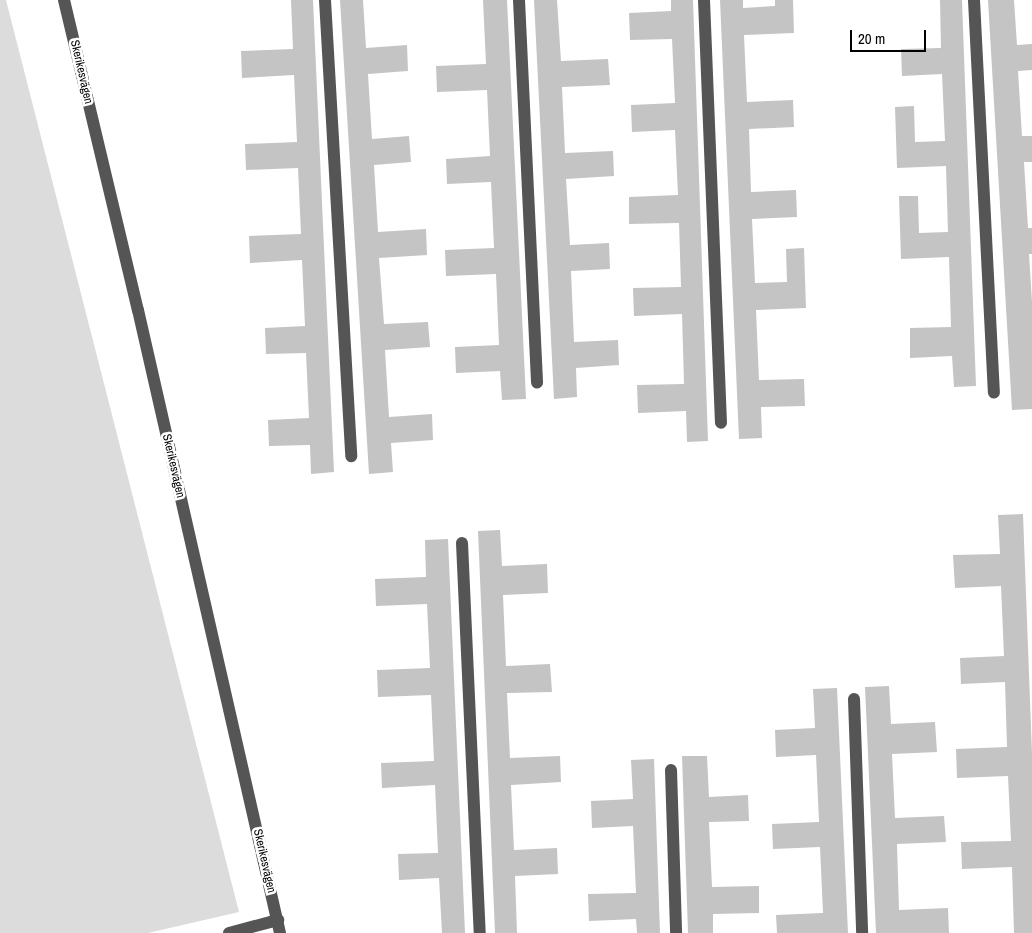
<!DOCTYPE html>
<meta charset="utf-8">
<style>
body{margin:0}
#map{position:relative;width:1032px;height:933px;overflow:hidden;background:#fff;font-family:"Archivo Narrow",sans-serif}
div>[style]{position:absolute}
.green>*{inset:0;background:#dcdcdc}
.building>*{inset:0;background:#c4c4c4}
.minor>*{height:12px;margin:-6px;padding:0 6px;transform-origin:6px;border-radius:6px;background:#555}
span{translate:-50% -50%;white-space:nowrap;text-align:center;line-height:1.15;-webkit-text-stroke:5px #fff;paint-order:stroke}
.street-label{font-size:12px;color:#000}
.scale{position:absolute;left:850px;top:30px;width:76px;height:22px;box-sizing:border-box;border:2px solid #000;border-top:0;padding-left:6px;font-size:15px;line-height:18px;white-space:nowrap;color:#000;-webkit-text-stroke:4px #fff;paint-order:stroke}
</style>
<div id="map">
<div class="green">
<i style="clip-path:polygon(0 0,6px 0,239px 912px,148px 933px,0 933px)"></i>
</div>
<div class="building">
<i style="clip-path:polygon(291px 0,313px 0,334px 472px,311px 474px,310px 445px,269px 446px,268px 420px,309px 418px,306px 353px,266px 354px,265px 328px,305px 326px,302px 260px,250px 263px,249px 236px,301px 234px,298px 168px,246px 170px,245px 144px,297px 142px,294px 75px,242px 78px,241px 51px,293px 49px)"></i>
<i style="clip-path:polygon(340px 0,363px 0,366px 48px,407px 45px,408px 71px,368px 74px,372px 139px,409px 136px,411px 162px,374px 165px,378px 232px,426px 229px,427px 255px,379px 258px,384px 324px,428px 322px,430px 347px,385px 350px,389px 417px,432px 414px,433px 440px,391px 443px,393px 472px,369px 474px)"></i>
<i style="clip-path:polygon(483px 0,507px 0,526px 399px,502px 400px,500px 371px,456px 373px,455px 347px,499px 345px,496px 274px,446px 276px,445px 250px,494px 248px,491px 182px,447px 184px,446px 159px,490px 156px,487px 90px,437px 92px,436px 66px,486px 64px)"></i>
<i style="clip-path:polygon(534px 0,557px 0,561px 61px,608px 59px,610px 85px,562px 87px,565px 153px,613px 151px,614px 176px,566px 179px,570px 245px,609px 243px,610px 269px,571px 271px,574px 342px,618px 340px,619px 365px,576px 368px,577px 397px,554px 399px)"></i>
<i style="clip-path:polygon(671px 0,693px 0,708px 441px,687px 442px,686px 411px,638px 413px,637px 385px,684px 384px,682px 314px,634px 316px,633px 288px,681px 287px,679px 223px,629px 224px,629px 197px,678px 195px,675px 130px,632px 132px,631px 105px,675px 103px,672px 39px,630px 40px,629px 13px,671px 11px)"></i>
<i style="clip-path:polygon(720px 0,743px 0,743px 8px,775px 6px,775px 0,793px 0,794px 33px,744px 35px,747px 102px,793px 100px,794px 127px,749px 129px,751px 192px,796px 190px,797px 217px,752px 219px,755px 283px,787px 282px,786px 249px,804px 248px,806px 308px,756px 310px,759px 380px,804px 379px,805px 406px,761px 407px,762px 438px,739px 439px)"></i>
<i style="clip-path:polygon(940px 0,962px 0,976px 386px,954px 387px,952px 356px,910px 358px,910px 328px,951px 327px,949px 257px,901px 259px,899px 196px,918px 196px,919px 233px,948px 232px,946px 166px,897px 168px,895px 107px,914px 106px,915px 142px,945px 141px,942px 74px,902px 76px,901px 49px,941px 48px)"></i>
<i style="clip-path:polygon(988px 0,1014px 0,1017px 45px,1032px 44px,1032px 70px,1018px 71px,1022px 136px,1032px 136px,1032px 162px,1024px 162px,1028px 228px,1032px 228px,1032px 254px,1029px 254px,1032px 302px,1032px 409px,1012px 410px)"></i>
<i style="clip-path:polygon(1023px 514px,1032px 754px,1032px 933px,1014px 933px,1012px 867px,962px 869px,961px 842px,1011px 841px,1008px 776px,957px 778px,956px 749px,1007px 747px,1005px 682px,961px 684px,960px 658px,1004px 656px,1001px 586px,955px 588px,953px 555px,1000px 554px,998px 515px)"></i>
<i style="clip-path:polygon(500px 530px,502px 566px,547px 564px,548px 593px,503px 595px,506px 666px,550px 664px,552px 692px,507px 693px,510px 758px,560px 756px,561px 782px,511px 785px,514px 850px,557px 848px,558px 874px,515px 876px,517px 933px,495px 933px,478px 531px)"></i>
<i style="clip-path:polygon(448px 539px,465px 933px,442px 933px,439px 878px,399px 880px,398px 854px,438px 853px,435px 785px,382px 788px,381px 763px,434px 761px,431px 695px,378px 697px,377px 670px,430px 668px,427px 604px,376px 606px,375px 579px,426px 577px,425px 540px)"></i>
<i style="clip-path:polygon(889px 686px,891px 724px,935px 722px,937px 752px,892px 754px,895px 818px,944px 816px,946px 842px,897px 844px,899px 910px,948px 908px,949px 933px,876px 933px,865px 687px)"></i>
<i style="clip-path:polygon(837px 688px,848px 933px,777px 933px,776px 915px,823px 913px,820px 847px,773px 849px,772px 824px,819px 822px,816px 755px,776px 757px,775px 730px,815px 728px,813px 689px)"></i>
<i style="clip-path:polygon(682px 756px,707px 756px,709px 797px,748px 795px,749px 821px,709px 822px,712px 887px,759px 886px,759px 913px,713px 914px,713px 933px,688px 933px)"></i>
<i style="clip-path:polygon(654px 759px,660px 933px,637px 933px,636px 919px,589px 921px,588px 894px,636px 893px,633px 826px,592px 828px,591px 801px,633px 799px,631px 760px)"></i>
</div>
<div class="minor">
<i style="left:64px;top:0;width:319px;rotate:76.6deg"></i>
<i style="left:138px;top:310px;width:639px;rotate:77.16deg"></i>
<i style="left:325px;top:0;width:457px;rotate:86.7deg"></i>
<i style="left:519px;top:0;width:383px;rotate:87.3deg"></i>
<i style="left:704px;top:0;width:423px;rotate:87.7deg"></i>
<i style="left:974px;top:0;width:393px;rotate:87.1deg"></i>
<i style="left:462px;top:543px;width:390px;rotate:87.4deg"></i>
<i style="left:854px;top:699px;width:234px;rotate:88deg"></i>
<i style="left:671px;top:770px;width:163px;rotate:88.2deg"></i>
<i style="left:229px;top:933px;width:51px;rotate:-14.9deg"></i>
</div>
<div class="street-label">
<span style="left:81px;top:72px;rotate:77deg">Skerikesvägen</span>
<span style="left:173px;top:466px;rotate:77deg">Skerikesvägen</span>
<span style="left:264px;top:861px;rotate:77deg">Skerikesvägen</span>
</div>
<div class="scale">20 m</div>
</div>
